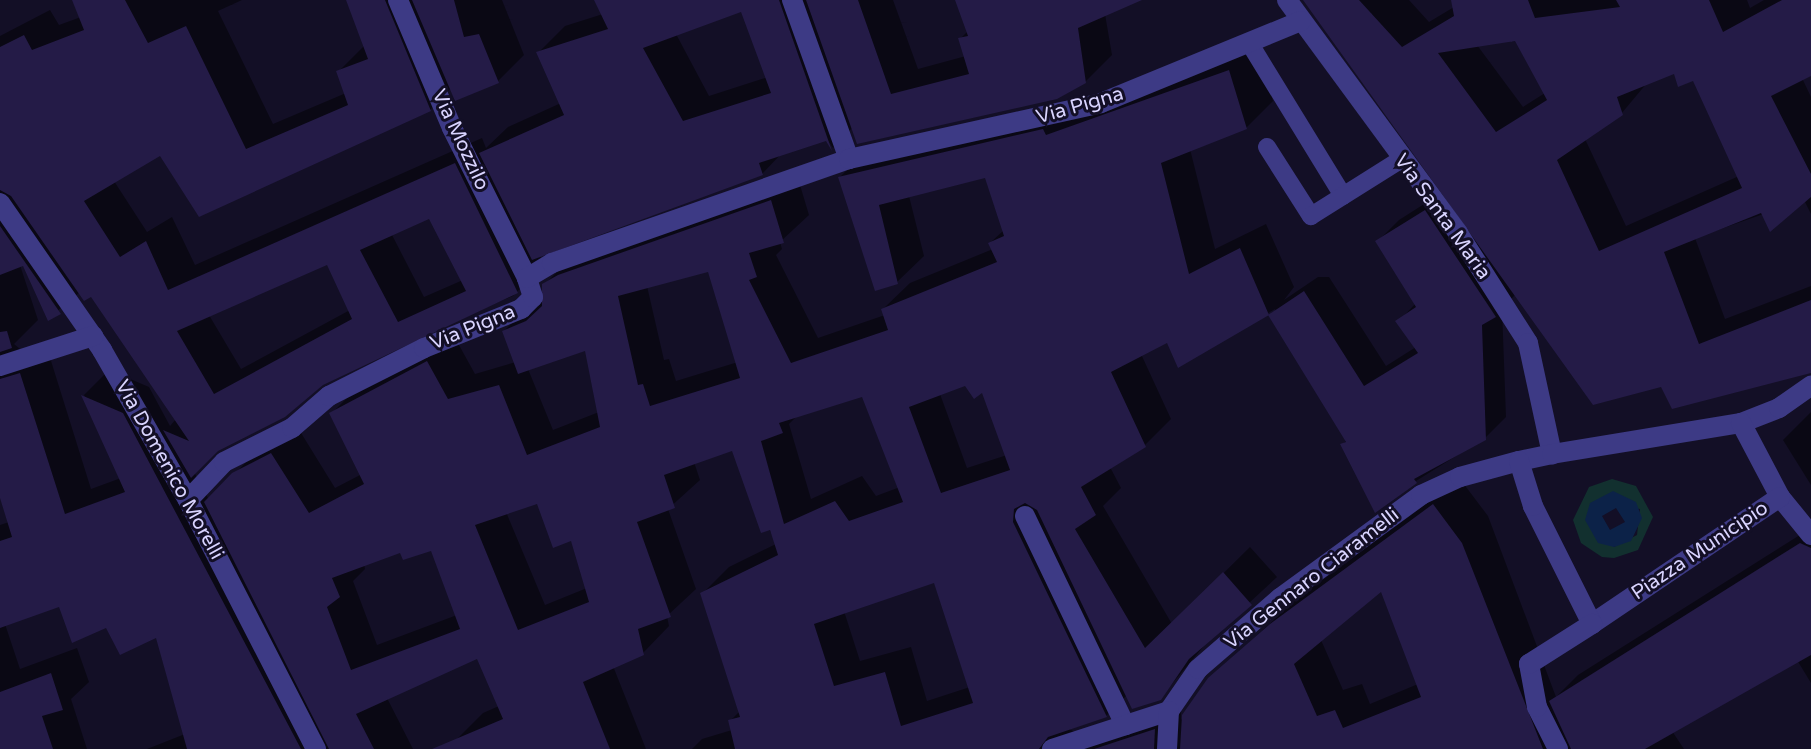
<!DOCTYPE html>
<style>
body{margin:0}
#map{position:relative;width:1811px;height:749px;overflow:hidden;background:#130f26;font-family:"Varela Round",sans-serif}
div>[style]{position:absolute}
.green>*{inset:0;background:#12302f}
.water>*{inset:0;background:#0c2248}
.shadow>*{inset:0;background:#0007}
.building>*{inset:0;background:#241b47}
.service>*{height:18px;margin:-9px;padding:0 9px;transform-origin:9px;border-radius:9px;background:#3d3a85}
.minor>*{height:20px;margin:-10px;padding:0 10px;transform-origin:10px;border-radius:10px;background:#3d3a85}
span{translate:-50% -50%;white-space:nowrap;text-align:center;line-height:1.15;-webkit-text-stroke:6px #130f26;paint-order:stroke}
.street-label{font-size:20px;color:#d9d4ff}
</style>
<div id="map">
<div class="green">
<i style="clip-path:polygon(evenodd,1612px 479px,1636px 486px,1653px 517px,1638px 550px,1614px 558px,1602px 557px,1581px 543px,1573px 520px,1589px 487px,1612px 479px,1590px 503px,1640px 509px,1637px 535px,1614px 547px,1590px 503px)"></i>
</div>
<div class="water">
<i style="clip-path:polygon(evenodd,1613px 491px,1636px 502px,1642px 518px,1631px 541px,1614px 547px,1598px 543px,1585px 520px,1590px 503px,1613px 491px,1616px 508px,1625px 522px,1610px 530px,1602px 516px,1616px 508px)"></i>
</div>
<div class="shadow">
<i style="clip-path:polygon(evenodd,74px 0,242px 0,218px 11px,273px 124px,346px 93px,338px 72px,365px 45px,348px 0,502px 0,524px 55px,498px 81px,451px 88px,430px 110px,200px 215px,161px 153px,114px 181px,147px 232px,172px 217px,195px 265px,482px 138px,486px 148px,508px 127px,561px 103px,539px 52px,565px 26px,603px 14px,596px 0,893px 0,918px 69px,966px 56px,960px 39px,968px 31px,957px 0,1137px 0,1105px 14px,1112px 55px,1085px 82px,853px 127px,833px 148px,827px 139px,782px 153px,762px 174px,540px 255px,543px 265px,513px 296px,418px 334px,322px 383px,218px 448px,194px 472px,209px 500px,261px 447px,298px 428px,335px 488px,362px 474px,332px 413px,358px 387px,454px 336px,475px 374px,516px 362px,504px 331px,530px 305px,544px 299px,544px 285px,571px 258px,797px 175px,809px 215px,780px 242px,782px 249px,776px 255px,818px 338px,885px 315px,883px 309px,910px 283px,993px 249px,990px 243px,1004px 230px,986px 176px,909px 196px,924px 256px,897px 282px,840px 177px,866px 151px,1069px 104px,1255px 45px,1273px 101px,1246px 128px,1190px 149px,1215px 249px,1266px 224px,1294px 287px,1284px 300px,1318px 277px,1329px 277px,1386px 366px,1416px 347px,1398px 322px,1416px 303px,1378px 241px,1399px 220px,1443px 192px,1306px 0,1409px 0,1429px 22px,1454px 7px,1453px 0,1747px 0,1750px 8px,1764px 0,1811px 0,1811px 74px,1802px 78px,1811px 97px,1811px 214px,1804px 200px,1695px 238px,1725px 319px,1811px 286px,1811px 371px,1662px 384px,1516px 294px,1502px 308px,1506px 417px,1485px 438px,1416px 481px,1343px 444px,1347px 440px,1275px 309px,1179px 365px,1168px 340px,1141px 354px,1171px 419px,1145px 445px,1110px 467px,1121px 488px,1103px 506px,1172px 624px,1250px 547px,1277px 577px,1209px 640px,1160px 698px,1127px 695px,1106px 716px,1067px 728px,1083px 736px,1181px 704px,1181px 720px,1209px 679px,1298px 598px,1460px 479px,1488px 516px,1556px 697px,1578px 675px,1811px 528px,1811px 683px,1797px 660px,1672px 731px,1684px 749px,692px 749px,702px 739px,732px 730px,730px 721px,741px 710px,703px 593px,729px 567px,776px 544px,733px 449px,694px 462px,700px 480px,668px 509px,696px 589px,667px 616px,669px 626px,643px 653px,613px 666px,646px 749px,460px 749px,457px 739px,483px 713px,499px 706px,478px 656px,387px 698px,413px 749px,147px 749px,185px 734px,157px 635px,107px 626px,61px 604px,5px 624px,20px 669px,77px 648px,89px 682px,71px 699px,87px 749px,0 749px,0 525px,9px 522px,0 492px,0 36px,50px 10px,59px 25px,81px 17px,74px 0,742px 9px,768px 77px,709px 96px,676px 34px,742px 9px,74px 0,1516px 39px,1545px 93px,1523px 107px,1477px 45px,1516px 39px,74px 0,1675px 71px,1694px 78px,1739px 176px,1626px 226px,1585px 139px,1621px 114px,1647px 83px,1675px 71px,74px 0,430px 216px,463px 280px,424px 297px,391px 233px,430px 216px,74px 0,327px 262px,350px 310px,241px 369px,209px 315px,327px 262px,74px 0,24px 264px,49px 318px,80px 292px,92px 294px,176px 419px,170px 426px,149px 387px,109px 370px,84px 395px,121px 478px,91px 489px,47px 348px,25px 353px,14px 344px,38px 320px,20px 265px,24px 264px,74px 0,710px 269px,738px 362px,676px 381px,669px 359px,664px 360px,647px 286px,710px 269px,74px 0,586px 348px,599px 412px,553px 430px,528px 369px,586px 348px,74px 0,966px 383px,983px 390px,1007px 455px,967px 468px,940px 394px,966px 383px,74px 0,863px 395px,900px 487px,876px 496px,862px 476px,811px 499px,789px 424px,798px 415px,863px 395px,74px 0,538px 501px,573px 539px,587px 588px,545px 605px,506px 512px,538px 501px,74px 0,433px 548px,457px 615px,377px 645px,353px 581px,365px 569px,364px 564px,402px 550px,433px 548px,74px 0,936px 580px,970px 687px,927px 701px,911px 647px,860px 661px,844px 611px,936px 580px,74px 0,1382px 589px,1418px 684px,1370px 704px,1362px 684px,1343px 690px,1321px 640px,1382px 589px)"></i>
<i style="clip-path:polygon(1811px 412px,1811px 485px,1783px 440px)"></i>
</div>
<div class="building">
<i style="clip-path:polygon(evenodd,72px 0,125px 0,148px 43px,186px 26px,246px 149px,348px 105px,336px 71px,368px 59px,346px 0,385px 0,431px 111px,199px 217px,160px 156px,84px 201px,120px 257px,146px 241px,168px 290px,455px 163px,518px 293px,323px 385px,285px 417px,218px 451px,191px 478px,163px 430px,189px 441px,91px 297px,84px 301px,11px 196px,0 190px,0 47px,24px 35px,32px 50px,84px 30px,72px 0,429px 219px,466px 291px,398px 322px,360px 250px,429px 219px,72px 0,327px 265px,352px 319px,214px 394px,177px 331px,327px 265px)"></i>
<i style="clip-path:polygon(412px 0,454px 0,464px 37px,479px 34px,499px 83px,455px 101px)"></i>
<i style="clip-path:polygon(evenodd,594px 0,779px 0,832px 151px,826px 141px,759px 163px,763px 175px,532px 260px,479px 153px,564px 115px,536px 52px,608px 29px,594px 0,741px 12px,771px 93px,683px 121px,643px 48px,741px 12px)"></i>
<i style="clip-path:polygon(806px 0,858px 0,891px 94px,969px 74px,958px 38px,968px 36px,955px 0,1142px 0,1078px 28px,1086px 83px,1057px 99px,857px 144px)"></i>
<i style="clip-path:polygon(evenodd,1303px 0,1359px 0,1402px 47px,1454px 16px,1451px 0,1528px 0,1535px 18px,1620px 7px,1616px 0,1709px 0,1723px 32px,1782px 0,1811px 0,1811px 76px,1771px 96px,1811px 174px,1811px 197px,1770px 232px,1761px 213px,1664px 252px,1699px 344px,1811px 300px,1811px 373px,1672px 409px,1661px 387px,1593px 405px,1303px 0,1515px 41px,1547px 100px,1496px 132px,1438px 53px,1515px 41px,1303px 0,1674px 74px,1678px 87px,1693px 81px,1742px 188px,1599px 251px,1557px 160px,1623px 115px,1617px 97px,1674px 74px)"></i>
<i style="clip-path:polygon(evenodd,1229px 70px,1247px 129px,1161px 163px,1189px 274px,1240px 248px,1269px 315px,1178px 368px,1167px 343px,1111px 372px,1146px 447px,1081px 487px,1096px 515px,1075px 529px,1145px 648px,1223px 572px,1252px 605px,1189px 659px,1161px 700px,1132px 709px,1037px 510px,1025px 503px,1014px 509px,1013px 522px,1107px 717px,1048px 737px,1039px 749px,735px 749px,728px 720px,740px 717px,700px 593px,778px 555px,770px 530px,761px 533px,732px 451px,664px 475px,675px 508px,637px 522px,671px 617px,638px 629px,644px 655px,583px 682px,610px 749px,432px 749px,503px 719px,477px 659px,356px 714px,374px 749px,329px 749px,204px 502px,232px 473px,271px 453px,309px 513px,364px 484px,329px 413px,427px 361px,448px 399px,499px 385px,527px 455px,600px 427px,585px 351px,518px 374px,502px 331px,526px 321px,542px 306px,542px 284px,558px 275px,771px 200px,784px 243px,749px 253px,757px 277px,749px 280px,791px 363px,888px 330px,881px 309px,997px 262px,988px 243px,1004px 236px,985px 178px,879px 205px,898px 284px,875px 291px,838px 177px,1043px 129px,1046px 135px,1229px 70px,708px 272px,740px 378px,650px 406px,643px 384px,638px 385px,618px 296px,708px 272px,1229px 70px,965px 386px,974px 399px,982px 393px,1010px 470px,941px 493px,909px 407px,965px 386px,1229px 70px,862px 397px,903px 502px,849px 521px,835px 501px,784px 524px,761px 441px,783px 433px,779px 423px,862px 397px,1229px 70px,537px 504px,553px 548px,571px 541px,589px 602px,518px 630px,475px 525px,537px 504px,1229px 70px,431px 551px,460px 629px,351px 670px,327px 607px,340px 597px,332px 578px,400px 553px,403px 560px,431px 551px,1229px 70px,934px 583px,973px 703px,901px 726px,885px 672px,834px 686px,814px 624px,934px 583px)"></i>
<i style="clip-path:polygon(1425px 210px,1496px 317px,1482px 325px,1486px 440px,1414px 479px,1417px 483px,1375px 513px,1340px 444px,1346px 442px,1268px 315px,1304px 291px,1364px 386px,1418px 353px,1395px 321px,1416px 307px,1375px 241px)"></i>
<i style="clip-path:polygon(0 226px,61px 314px,48px 321px,23px 266px,0 275px)"></i>
<i style="clip-path:polygon(7px 331px,12px 348px,0 352px,0 332px)"></i>
<i style="clip-path:polygon(20px 373px,65px 514px,125px 492px,81px 395px,123px 413px,301px 749px,187px 749px,156px 638px,120px 655px,106px 628px,72px 643px,59px 607px,0 628px,0 541px,12px 537px,0 498px,0 379px)"></i>
<i style="clip-path:polygon(evenodd,1433px 504px,1462px 543px,1543px 749px,1180px 749px,1182px 715px,1208px 678px,1270px 624px,1433px 504px,1381px 592px,1421px 697px,1343px 728px,1335px 710px,1317px 716px,1294px 664px,1381px 592px)"></i>
<i style="clip-path:polygon(1800px 543px,1811px 548px,1811px 655px,1645px 749px,1571px 749px,1549px 701px)"></i>
<i style="clip-path:polygon(51px 673px,63px 710px,42px 716px,53px 749px,0 749px,0 692px)"></i>
<i style="clip-path:polygon(1155px 729px,1154px 749px,1094px 749px)"></i>
</div>
<div class="service">
<i style="left:1250px;top:44px;width:178px;rotate:58.5deg"></i>
<i style="left:1267px;top:147px;width:82px;rotate:57.5deg"></i>
<i style="left:1311px;top:216px;width:105px;rotate:-32.2deg"></i>
</div>
<div class="minor">
<i style="left:398px;top:0;width:139px;rotate:67.1deg"></i>
<i style="left:452px;top:128px;width:168px;rotate:63.4deg"></i>
<i style="left:792px;top:0;width:169px;rotate:70.3deg"></i>
<i style="left:1287px;top:0;width:289px;rotate:53.7deg"></i>
<i style="left:1458px;top:233px;width:130px;rotate:57.5deg"></i>
<i style="left:1528px;top:343px;width:114px;rotate:77.8deg"></i>
<i style="left:0;top:203px;width:179px;rotate:55.2deg"></i>
<i style="left:102px;top:350px;width:173px;rotate:60.2deg"></i>
<i style="left:188px;top:500px;width:280px;rotate:62.8deg"></i>
<i style="left:0;top:366px;width:98px;rotate:-17.9deg"></i>
<i style="left:1741px;top:423px;width:41px;rotate:-21.5deg"></i>
<i style="left:1779px;top:408px;width:39px;rotate:-35deg"></i>
<i style="left:1780px;top:497px;width:49px;rotate:50.8deg"></i>
<i style="left:188px;top:500px;width:52px;rotate:-46.5deg"></i>
<i style="left:224px;top:462px;width:76px;rotate:-26.6deg"></i>
<i style="left:292px;top:428px;width:49px;rotate:-40.9deg"></i>
<i style="left:329px;top:396px;width:106px;rotate:-26.8deg"></i>
<i style="left:424px;top:348px;width:105px;rotate:-21.9deg"></i>
<i style="left:521px;top:309px;width:17px;rotate:-45deg"></i>
<i style="left:533px;top:297px;width:20px;rotate:-108deg"></i>
<i style="left:527px;top:278px;width:29px;rotate:-31deg"></i>
<i style="left:552px;top:263px;width:315px;rotate:-19.3deg"></i>
<i style="left:849px;top:159px;width:258px;rotate:-12.5deg"></i>
<i style="left:1101px;top:103px;width:216px;rotate:-22.3deg"></i>
<i style="left:1025px;top:516px;width:232px;rotate:64.4deg"></i>
<i style="left:1052px;top:749px;width:123px;rotate:-18deg"></i>
<i style="left:1169px;top:711px;width:51px;rotate:-55.4deg"></i>
<i style="left:1198px;top:669px;width:108px;rotate:-40.9deg"></i>
<i style="left:1280px;top:598px;width:175px;rotate:-36.1deg"></i>
<i style="left:1421px;top:495px;width:43px;rotate:-24.8deg"></i>
<i style="left:1460px;top:477px;width:61px;rotate:-15.2deg"></i>
<i style="left:1519px;top:461px;width:34px;rotate:-12deg"></i>
<i style="left:1552px;top:454px;width:192px;rotate:-9.3deg"></i>
<i style="left:1741px;top:423px;width:84px;rotate:62.2deg"></i>
<i style="left:1780px;top:497px;width:227px;rotate:146deg"></i>
<i style="left:1592px;top:624px;width:132px;rotate:-116.6deg"></i>
<i style="left:1533px;top:506px;width:47px;rotate:-107.3deg"></i>
<i style="left:1167px;top:749px;width:38px;rotate:-87deg"></i>
<i style="left:1558px;top:749px;width:47px;rotate:-116.6deg"></i>
<i style="left:1537px;top:707px;width:44px;rotate:-100.5deg"></i>
<i style="left:1529px;top:664px;width:75px;rotate:-32.4deg"></i>
</div>
<div class="street-label">
<span style="left:1080px;top:106px;rotate:-16deg">Via Pigna</span>
<span style="left:460px;top:140px;rotate:65deg">Via Mozzilo</span>
<span style="left:1442px;top:217px;rotate:54deg">Via Santa Maria</span>
<span style="left:473px;top:328px;rotate:-22deg">Via Pigna</span>
<span style="left:169px;top:470px;rotate:61deg">Via Domenico Morelli</span>
<span style="left:1700px;top:551px;rotate:-34deg">Piazza Municipio</span>
<span style="left:1312px;top:579px;rotate:-38deg">Via Gennaro Ciaramelli</span>
</div>
</div>
